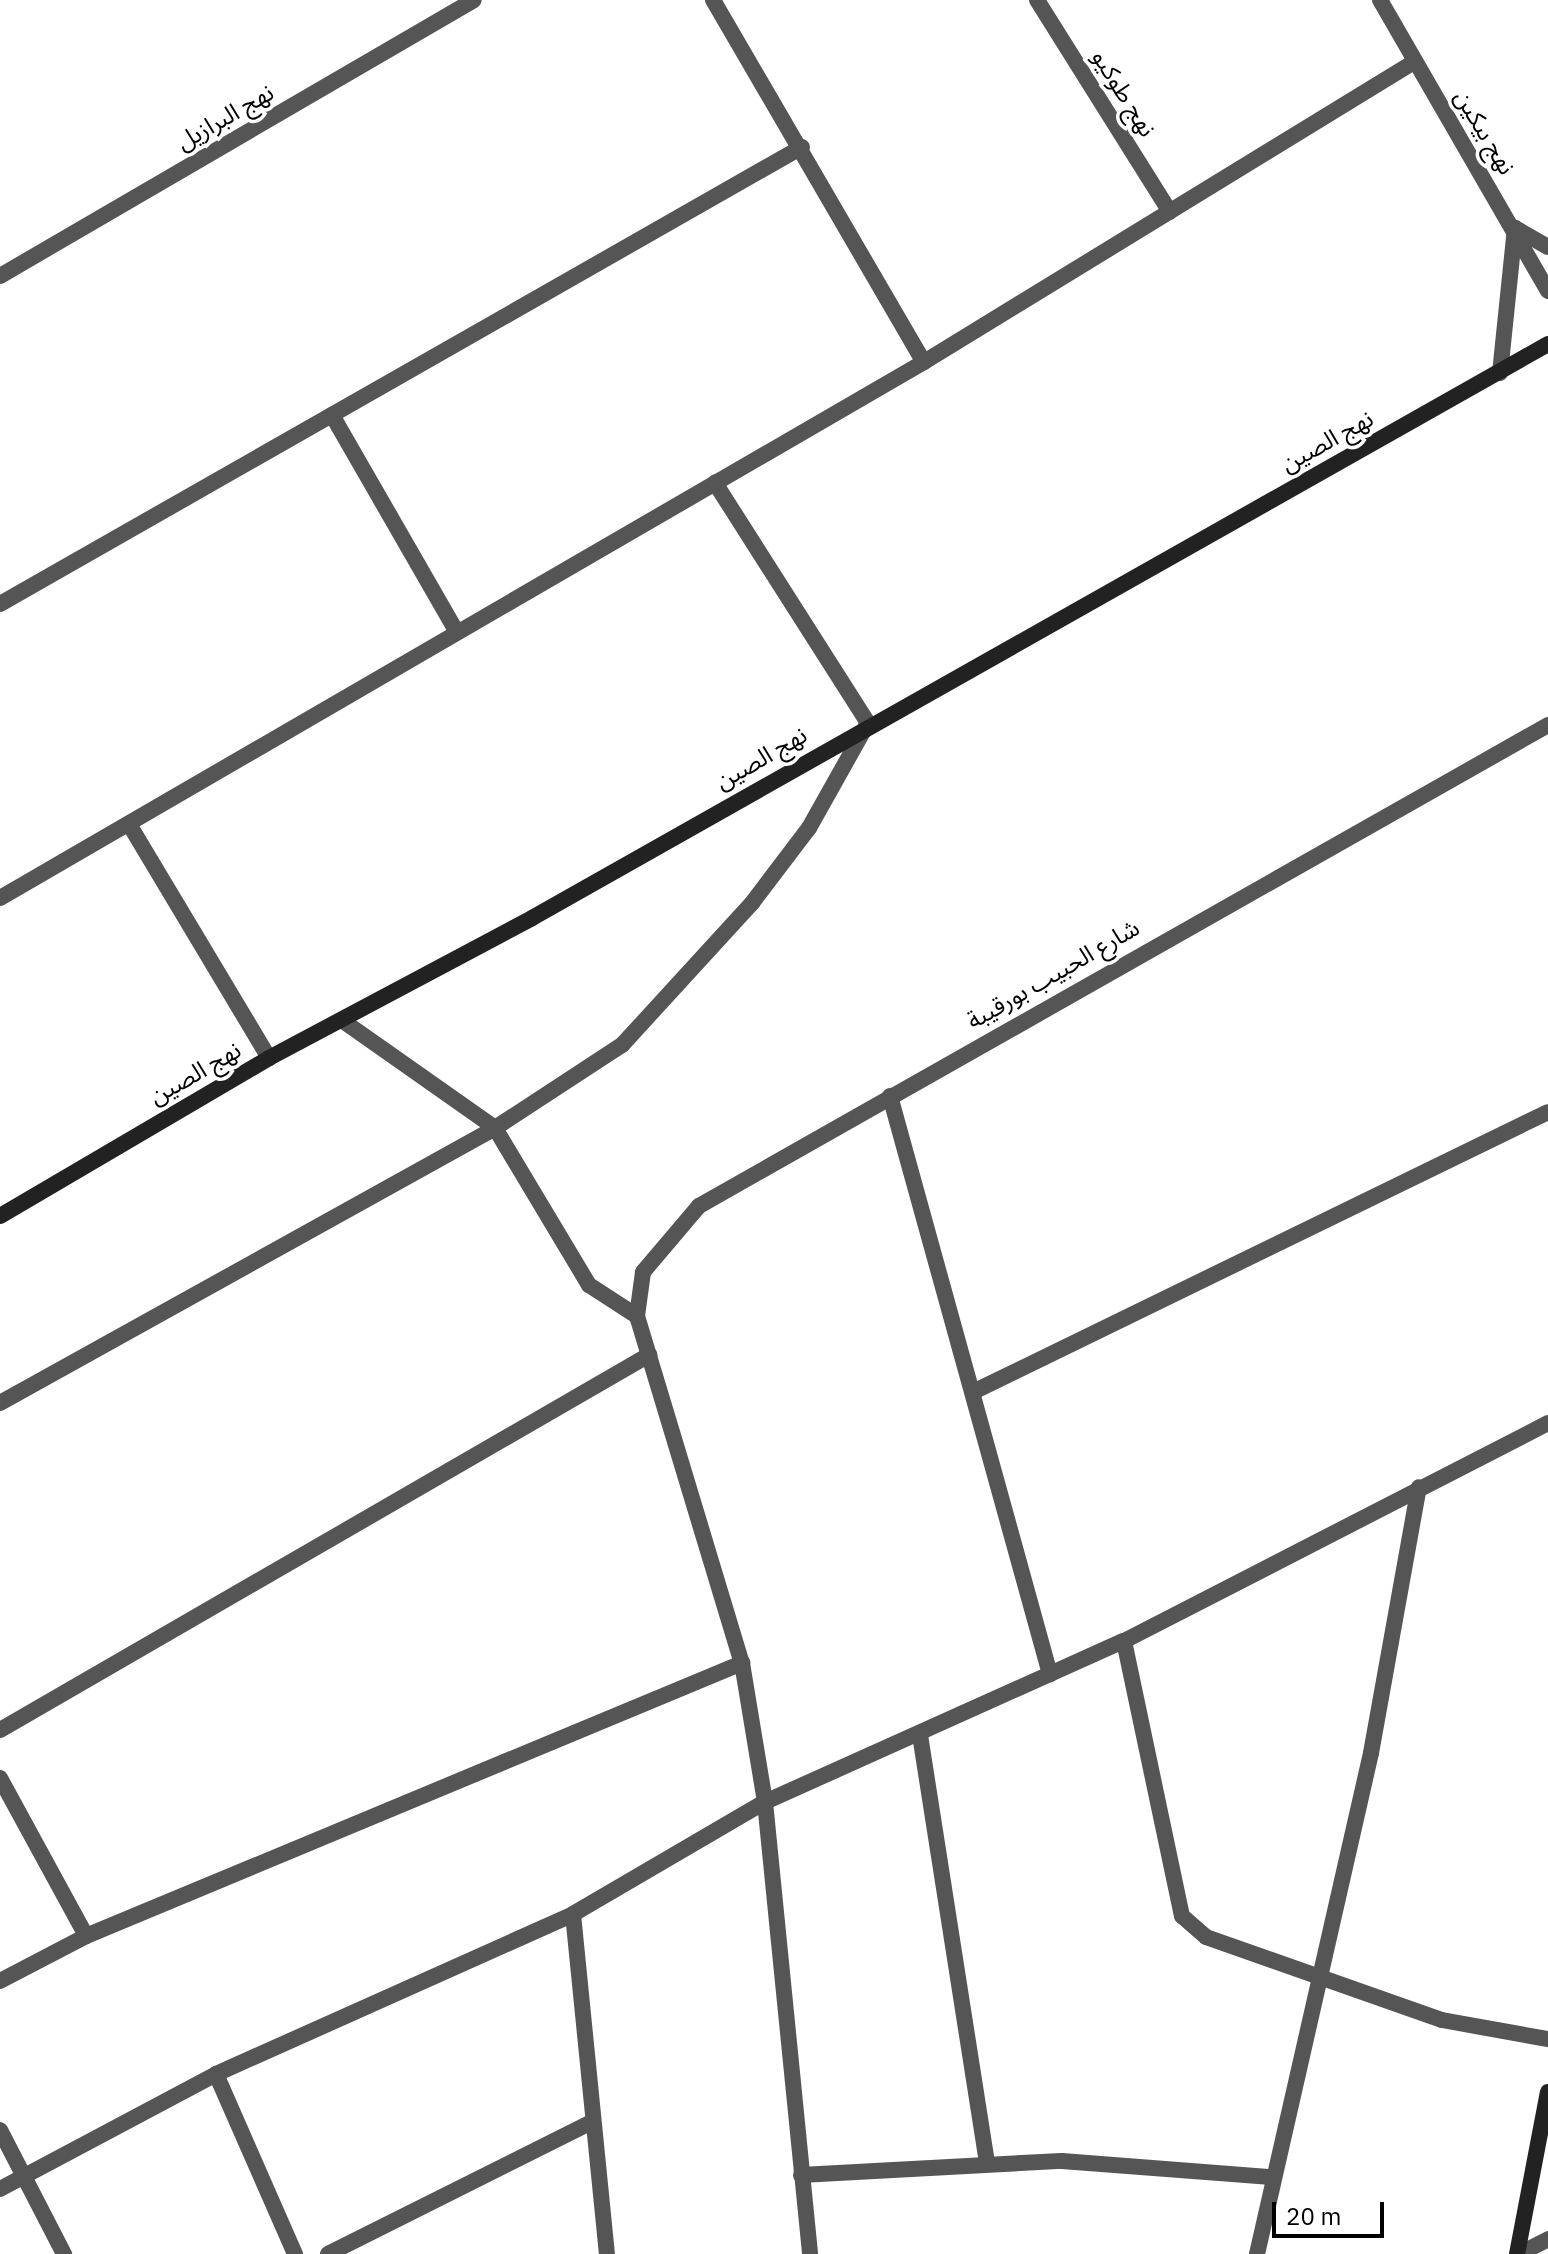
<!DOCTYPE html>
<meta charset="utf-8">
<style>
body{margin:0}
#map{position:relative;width:1548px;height:2254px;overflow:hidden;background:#fff;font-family:"IBM Plex Sans","Noto Sans Arabic",sans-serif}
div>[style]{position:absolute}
.street>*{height:16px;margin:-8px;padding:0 8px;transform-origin:8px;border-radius:8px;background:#555}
.secondary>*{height:16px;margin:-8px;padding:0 8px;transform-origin:8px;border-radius:8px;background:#222}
span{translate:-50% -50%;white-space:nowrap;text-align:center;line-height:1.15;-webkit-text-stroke:7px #fff;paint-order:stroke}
.street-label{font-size:24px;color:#000}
.scale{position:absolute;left:1272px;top:2202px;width:112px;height:36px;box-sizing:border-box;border:4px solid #000;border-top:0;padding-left:10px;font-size:24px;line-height:28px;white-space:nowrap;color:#000;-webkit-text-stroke:6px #fff;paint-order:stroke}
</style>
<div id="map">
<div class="street">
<i style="left:713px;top:0;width:419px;rotate:59.8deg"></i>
<i style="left:1037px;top:0;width:250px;rotate:57.9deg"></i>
<i style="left:1380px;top:0;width:336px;rotate:60deg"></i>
<i style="left:0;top:276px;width:548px;rotate:-30.21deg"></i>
<i style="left:1500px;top:373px;width:146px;rotate:-84.1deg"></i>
<i style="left:1515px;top:228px;width:38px;rotate:30deg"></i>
<i style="left:332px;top:415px;width:250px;rotate:60.1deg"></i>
<i style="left:0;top:604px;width:923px;rotate:-29.68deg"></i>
<i style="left:129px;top:824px;width:273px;rotate:59.1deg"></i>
<i style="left:0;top:898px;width:1068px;rotate:-30.12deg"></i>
<i style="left:924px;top:362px;width:575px;rotate:-31.48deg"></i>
<i style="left:343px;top:1021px;width:186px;rotate:35.1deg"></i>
<i style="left:495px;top:1128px;width:183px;rotate:59.1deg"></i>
<i style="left:589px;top:1285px;width:57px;rotate:32.9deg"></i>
<i style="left:637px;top:1316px;width:363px;rotate:73.2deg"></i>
<i style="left:742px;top:1663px;width:141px;rotate:80.6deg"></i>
<i style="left:765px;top:1802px;width:454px;rotate:84.3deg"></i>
<i style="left:890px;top:1096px;width:600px;rotate:74.53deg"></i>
<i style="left:637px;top:1316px;width:44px;rotate:-82.2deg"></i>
<i style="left:643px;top:1272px;width:87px;rotate:-49.7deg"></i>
<i style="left:699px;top:1206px;width:976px;rotate:-29.53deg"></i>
<i style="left:975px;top:1391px;width:637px;rotate:-25.96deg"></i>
<i style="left:0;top:1403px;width:566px;rotate:-29.05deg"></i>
<i style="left:495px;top:1128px;width:152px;rotate:-33.2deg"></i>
<i style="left:622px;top:1045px;width:193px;rotate:-47.5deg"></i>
<i style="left:752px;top:903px;width:94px;rotate:-52.8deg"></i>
<i style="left:809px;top:828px;width:120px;rotate:-60.7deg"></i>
<i style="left:868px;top:723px;width:285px;rotate:-122.5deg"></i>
<i style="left:1124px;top:1641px;width:281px;rotate:78.1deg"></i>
<i style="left:1182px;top:1916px;width:32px;rotate:41deg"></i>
<i style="left:1206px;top:1937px;width:250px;rotate:19.4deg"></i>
<i style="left:1442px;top:2020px;width:108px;rotate:10.2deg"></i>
<i style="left:0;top:1730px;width:750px;rotate:-30.02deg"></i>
<i style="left:920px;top:1735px;width:431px;rotate:81.1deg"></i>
<i style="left:0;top:1778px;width:180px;rotate:61.4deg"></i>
<i style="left:573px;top:1914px;width:342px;rotate:84.3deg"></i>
<i style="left:0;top:1981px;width:97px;rotate:-27.6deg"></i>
<i style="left:86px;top:1936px;width:711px;rotate:-22.6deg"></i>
<i style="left:216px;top:2074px;width:197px;rotate:66.3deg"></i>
<i style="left:0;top:2130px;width:140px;rotate:62.7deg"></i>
<i style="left:801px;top:2175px;width:261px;rotate:-3.1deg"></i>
<i style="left:1062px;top:2161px;width:210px;rotate:4.4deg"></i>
<i style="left:0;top:2189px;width:245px;rotate:-28deg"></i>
<i style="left:216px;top:2074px;width:391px;rotate:-24.1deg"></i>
<i style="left:573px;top:1914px;width:222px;rotate:-30.3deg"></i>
<i style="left:765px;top:1802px;width:393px;rotate:-24.2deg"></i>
<i style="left:1124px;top:1641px;width:477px;rotate:-27.2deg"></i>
<i style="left:328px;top:2254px;width:293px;rotate:-26.6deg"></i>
<i style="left:1257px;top:2254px;width:514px;rotate:-77.18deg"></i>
<i style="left:1371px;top:1753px;width:270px;rotate:-79.8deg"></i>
<i style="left:1519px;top:2254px;width:33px;rotate:-27deg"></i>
</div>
<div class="secondary">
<i style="left:0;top:1216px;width:312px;rotate:-30.4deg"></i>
<i style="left:269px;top:1058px;width:298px;rotate:-28deg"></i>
<i style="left:532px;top:918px;width:1167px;rotate:-29.46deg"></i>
<i style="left:1517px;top:2254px;width:165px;rotate:-79.2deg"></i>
</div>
<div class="street-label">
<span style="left:1124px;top:93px;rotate:58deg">نهج طوكيو</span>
<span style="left:225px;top:117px;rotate:-30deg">نهج البرازيل</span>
<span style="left:1485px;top:132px;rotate:59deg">نهج بيكين</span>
<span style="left:1327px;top:441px;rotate:-29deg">نهج الصين</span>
<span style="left:761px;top:758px;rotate:-30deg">نهج الصين</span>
<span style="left:1053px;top:974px;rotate:-30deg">شارع الحبيب بورقيبة</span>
<span style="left:195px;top:1073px;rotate:-30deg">نهج الصين</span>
</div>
<div class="scale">20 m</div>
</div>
